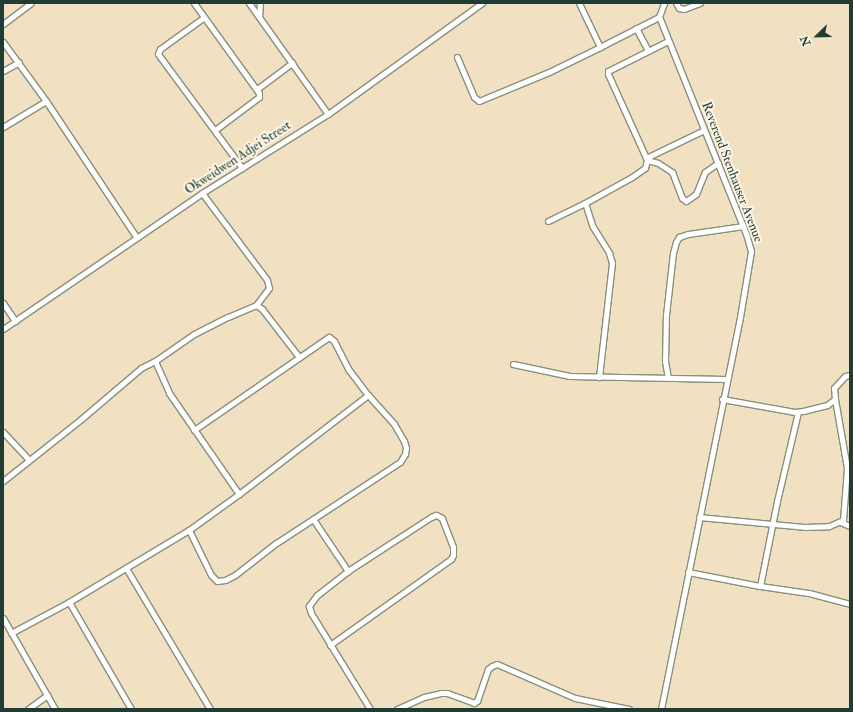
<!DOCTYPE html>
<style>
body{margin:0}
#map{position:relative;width:853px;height:712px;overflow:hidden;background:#f1e1c2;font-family:"IM FELL Double Pica",serif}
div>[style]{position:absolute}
.roads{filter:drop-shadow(1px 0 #888f7b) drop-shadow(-1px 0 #888f7b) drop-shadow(0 1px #888f7b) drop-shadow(0 -1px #888f7b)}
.minor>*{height:5px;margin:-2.5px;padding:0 2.5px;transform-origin:2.5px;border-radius:2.5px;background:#fff}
span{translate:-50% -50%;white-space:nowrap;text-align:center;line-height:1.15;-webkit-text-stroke:4px #fcf5e5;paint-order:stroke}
.street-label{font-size:13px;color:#1f3d34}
.frame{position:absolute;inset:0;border:4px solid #1f3d34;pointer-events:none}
.north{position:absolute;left:797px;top:16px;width:40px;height:40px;-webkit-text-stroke:3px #fcf5e5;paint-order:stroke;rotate:247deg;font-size:11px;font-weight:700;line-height:16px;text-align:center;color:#1f3d34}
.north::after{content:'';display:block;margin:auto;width:14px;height:18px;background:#1f3d34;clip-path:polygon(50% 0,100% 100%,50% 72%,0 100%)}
</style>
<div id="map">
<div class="roads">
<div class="minor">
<i style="left:194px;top:3px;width:111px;rotate:54.2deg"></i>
<i style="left:259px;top:93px;width:4px;rotate:90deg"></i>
<i style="left:259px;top:97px;width:55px;rotate:143.1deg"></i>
<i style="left:249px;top:3px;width:136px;rotate:54.6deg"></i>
<i style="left:579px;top:3px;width:49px;rotate:64.5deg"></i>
<i style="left:600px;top:47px;width:66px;rotate:-27deg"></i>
<i style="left:676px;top:3px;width:6px;rotate:59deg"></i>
<i style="left:679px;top:8px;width:5px;rotate:11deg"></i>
<i style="left:684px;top:9px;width:17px;rotate:-21deg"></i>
<i style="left:259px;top:17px;width:14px;rotate:-86deg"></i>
<i style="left:203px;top:18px;width:53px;rotate:144.2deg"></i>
<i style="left:160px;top:49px;width:5px;rotate:112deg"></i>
<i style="left:158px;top:54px;width:142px;rotate:53.6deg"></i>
<i style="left:3px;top:24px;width:35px;rotate:-37deg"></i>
<i style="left:636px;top:28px;width:26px;rotate:62deg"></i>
<i style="left:3px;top:42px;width:73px;rotate:53.9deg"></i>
<i style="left:46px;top:101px;width:164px;rotate:56.4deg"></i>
<i style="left:457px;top:57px;width:43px;rotate:67deg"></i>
<i style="left:474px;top:97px;width:6px;rotate:39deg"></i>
<i style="left:479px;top:101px;width:76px;rotate:-22.5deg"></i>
<i style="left:549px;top:72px;width:57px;rotate:-26.1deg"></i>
<i style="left:3px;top:71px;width:18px;rotate:-29deg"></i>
<i style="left:257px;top:89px;width:44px;rotate:-36.6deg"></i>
<i style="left:3px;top:127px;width:50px;rotate:-31.2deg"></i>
<i style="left:646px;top:158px;width:64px;rotate:-25.8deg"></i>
<i style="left:647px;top:160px;width:11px;rotate:15deg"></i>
<i style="left:658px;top:163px;width:17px;rotate:33deg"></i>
<i style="left:672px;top:172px;width:28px;rotate:69deg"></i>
<i style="left:682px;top:198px;width:5px;rotate:37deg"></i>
<i style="left:686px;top:201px;width:12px;rotate:-35deg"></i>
<i style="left:696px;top:194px;width:24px;rotate:-68deg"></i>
<i style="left:705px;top:172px;width:16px;rotate:-35deg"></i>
<i style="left:202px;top:193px;width:109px;rotate:53.2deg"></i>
<i style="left:267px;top:280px;width:8px;rotate:76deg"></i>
<i style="left:269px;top:288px;width:21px;rotate:127deg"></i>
<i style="left:585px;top:203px;width:25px;rotate:72deg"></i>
<i style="left:593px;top:227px;width:31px;rotate:58deg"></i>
<i style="left:609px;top:253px;width:10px;rotate:73deg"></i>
<i style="left:612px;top:263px;width:115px;rotate:96.5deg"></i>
<i style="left:548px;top:221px;width:41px;rotate:-25.9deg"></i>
<i style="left:585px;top:203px;width:54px;rotate:-29deg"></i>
<i style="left:632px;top:177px;width:16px;rotate:-35deg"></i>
<i style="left:645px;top:168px;width:8px;rotate:-76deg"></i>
<i style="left:647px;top:160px;width:94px;rotate:-114.4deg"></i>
<i style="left:608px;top:74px;width:3px;rotate:-90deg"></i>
<i style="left:608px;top:71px;width:67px;rotate:-26.6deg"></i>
<i style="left:3px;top:303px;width:22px;rotate:56deg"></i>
<i style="left:3px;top:329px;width:241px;rotate:-34.3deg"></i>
<i style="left:202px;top:193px;width:149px;rotate:-32.1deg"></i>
<i style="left:328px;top:114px;width:190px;rotate:-35.8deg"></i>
<i style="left:155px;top:361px;width:47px;rotate:-34.7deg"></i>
<i style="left:194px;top:334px;width:38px;rotate:-27deg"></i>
<i style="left:228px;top:317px;width:30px;rotate:-23deg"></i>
<i style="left:256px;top:305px;width:7px;rotate:34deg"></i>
<i style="left:262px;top:309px;width:61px;rotate:52.4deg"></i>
<i style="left:513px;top:364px;width:58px;rotate:11.9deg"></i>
<i style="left:570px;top:376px;width:156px;rotate:1.1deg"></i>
<i style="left:668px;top:378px;width:17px;rotate:-100deg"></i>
<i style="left:665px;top:361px;width:46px;rotate:-88.8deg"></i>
<i style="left:666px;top:315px;width:62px;rotate:-83.6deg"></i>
<i style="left:673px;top:253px;width:11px;rotate:-75deg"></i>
<i style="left:676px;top:242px;width:6px;rotate:-59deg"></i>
<i style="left:679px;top:237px;width:9px;rotate:-18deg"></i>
<i style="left:688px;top:234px;width:56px;rotate:-8.3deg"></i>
<i style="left:722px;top:399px;width:74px;rotate:10.1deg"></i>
<i style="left:795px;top:412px;width:8px;rotate:-7deg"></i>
<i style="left:803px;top:411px;width:25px;rotate:-14deg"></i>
<i style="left:827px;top:405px;width:10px;rotate:-37deg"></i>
<i style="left:835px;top:399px;width:11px;rotate:-95deg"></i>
<i style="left:834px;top:388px;width:16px;rotate:-47deg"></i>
<i style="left:845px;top:376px;width:5px;rotate:-11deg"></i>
<i style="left:194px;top:430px;width:164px;rotate:-34.6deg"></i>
<i style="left:329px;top:337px;width:6px;rotate:39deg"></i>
<i style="left:334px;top:341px;width:33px;rotate:63deg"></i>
<i style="left:349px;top:370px;width:31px;rotate:53deg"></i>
<i style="left:3px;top:432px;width:38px;rotate:47deg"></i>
<i style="left:3px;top:481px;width:98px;rotate:-38.4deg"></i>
<i style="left:80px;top:420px;width:80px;rotate:-40.4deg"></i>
<i style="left:141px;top:368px;width:16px;rotate:-27deg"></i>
<i style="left:155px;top:361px;width:35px;rotate:66deg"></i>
<i style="left:169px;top:393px;width:123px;rotate:55.3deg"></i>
<i style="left:699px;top:517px;width:105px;rotate:5.4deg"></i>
<i style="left:804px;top:527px;width:25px;rotate:-2deg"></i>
<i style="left:829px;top:526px;width:15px;rotate:-23deg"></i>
<i style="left:843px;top:520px;width:52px;rotate:-85.6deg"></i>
<i style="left:847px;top:468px;width:70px;rotate:-99.9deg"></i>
<i style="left:313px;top:519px;width:63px;rotate:56.1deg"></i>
<i style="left:348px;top:571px;width:39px;rotate:142deg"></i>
<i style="left:317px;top:595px;width:14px;rotate:126deg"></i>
<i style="left:309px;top:606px;width:7px;rotate:74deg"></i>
<i style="left:311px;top:613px;width:113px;rotate:58.4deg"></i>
<i style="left:840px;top:522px;width:11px;rotate:22deg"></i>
<i style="left:126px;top:568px;width:164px;rotate:59.2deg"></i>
<i style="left:688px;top:572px;width:73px;rotate:11deg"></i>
<i style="left:760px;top:586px;width:49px;rotate:8.1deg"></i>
<i style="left:809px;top:593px;width:42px;rotate:15deg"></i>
<i style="left:760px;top:586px;width:87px;rotate:-78.7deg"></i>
<i style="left:777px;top:501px;width:91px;rotate:-76.7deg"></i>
<i style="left:69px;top:602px;width:124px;rotate:59.9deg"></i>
<i style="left:3px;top:618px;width:105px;rotate:60.3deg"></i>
<i style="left:11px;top:633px;width:66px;rotate:-28.1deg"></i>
<i style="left:69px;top:602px;width:140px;rotate:-31deg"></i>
<i style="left:189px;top:530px;width:62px;rotate:-35.8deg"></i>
<i style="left:239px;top:494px;width:163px;rotate:-37.5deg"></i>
<i style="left:368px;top:395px;width:39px;rotate:48deg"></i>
<i style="left:394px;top:424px;width:20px;rotate:60deg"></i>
<i style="left:404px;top:441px;width:7px;rotate:74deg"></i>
<i style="left:406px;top:448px;width:6px;rotate:99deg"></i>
<i style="left:405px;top:454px;width:9px;rotate:122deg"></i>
<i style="left:400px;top:462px;width:148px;rotate:146.8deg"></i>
<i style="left:276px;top:543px;width:52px;rotate:142deg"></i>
<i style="left:235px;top:575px;width:11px;rotate:153deg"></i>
<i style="left:225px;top:580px;width:8px;rotate:173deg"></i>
<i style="left:217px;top:581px;width:8px;rotate:-135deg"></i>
<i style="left:211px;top:575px;width:50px;rotate:-116.1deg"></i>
<i style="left:330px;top:645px;width:148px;rotate:-35.4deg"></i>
<i style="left:451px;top:559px;width:4px;rotate:-63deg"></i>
<i style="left:453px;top:555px;width:8px;rotate:-90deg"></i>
<i style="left:453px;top:547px;width:31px;rotate:-111deg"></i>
<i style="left:442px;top:518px;width:7px;rotate:-153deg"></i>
<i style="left:436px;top:515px;width:5px;rotate:158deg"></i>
<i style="left:431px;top:517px;width:99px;rotate:147deg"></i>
<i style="left:28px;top:709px;width:24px;rotate:-36deg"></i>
<i style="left:397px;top:709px;width:30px;rotate:-24deg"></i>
<i style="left:424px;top:697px;width:17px;rotate:-13deg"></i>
<i style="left:441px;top:693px;width:6px"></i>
<i style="left:447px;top:693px;width:29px;rotate:20deg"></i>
<i style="left:474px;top:703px;width:4px;rotate:-34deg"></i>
<i style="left:477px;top:701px;width:34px;rotate:-71deg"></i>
<i style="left:488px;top:669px;width:5px;rotate:-37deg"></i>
<i style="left:492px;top:666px;width:5px;rotate:-22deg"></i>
<i style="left:497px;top:664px;width:85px;rotate:23.6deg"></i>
<i style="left:575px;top:698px;width:55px;rotate:11.5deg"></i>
<i style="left:661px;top:709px;width:400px;rotate:-78.6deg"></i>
<i style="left:740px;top:317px;width:67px;rotate:-80.5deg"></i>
<i style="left:751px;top:251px;width:18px;rotate:-106deg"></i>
<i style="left:746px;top:234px;width:234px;rotate:-111.8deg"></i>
<i style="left:659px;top:17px;width:15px;rotate:-70deg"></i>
</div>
</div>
<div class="street-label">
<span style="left:238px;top:158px;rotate:-33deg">Okweidwen Adjei Street</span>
<span style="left:732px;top:172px;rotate:69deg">Reverend Stenhauser Avenue</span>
</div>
<div class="frame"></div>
<div class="north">N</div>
</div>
